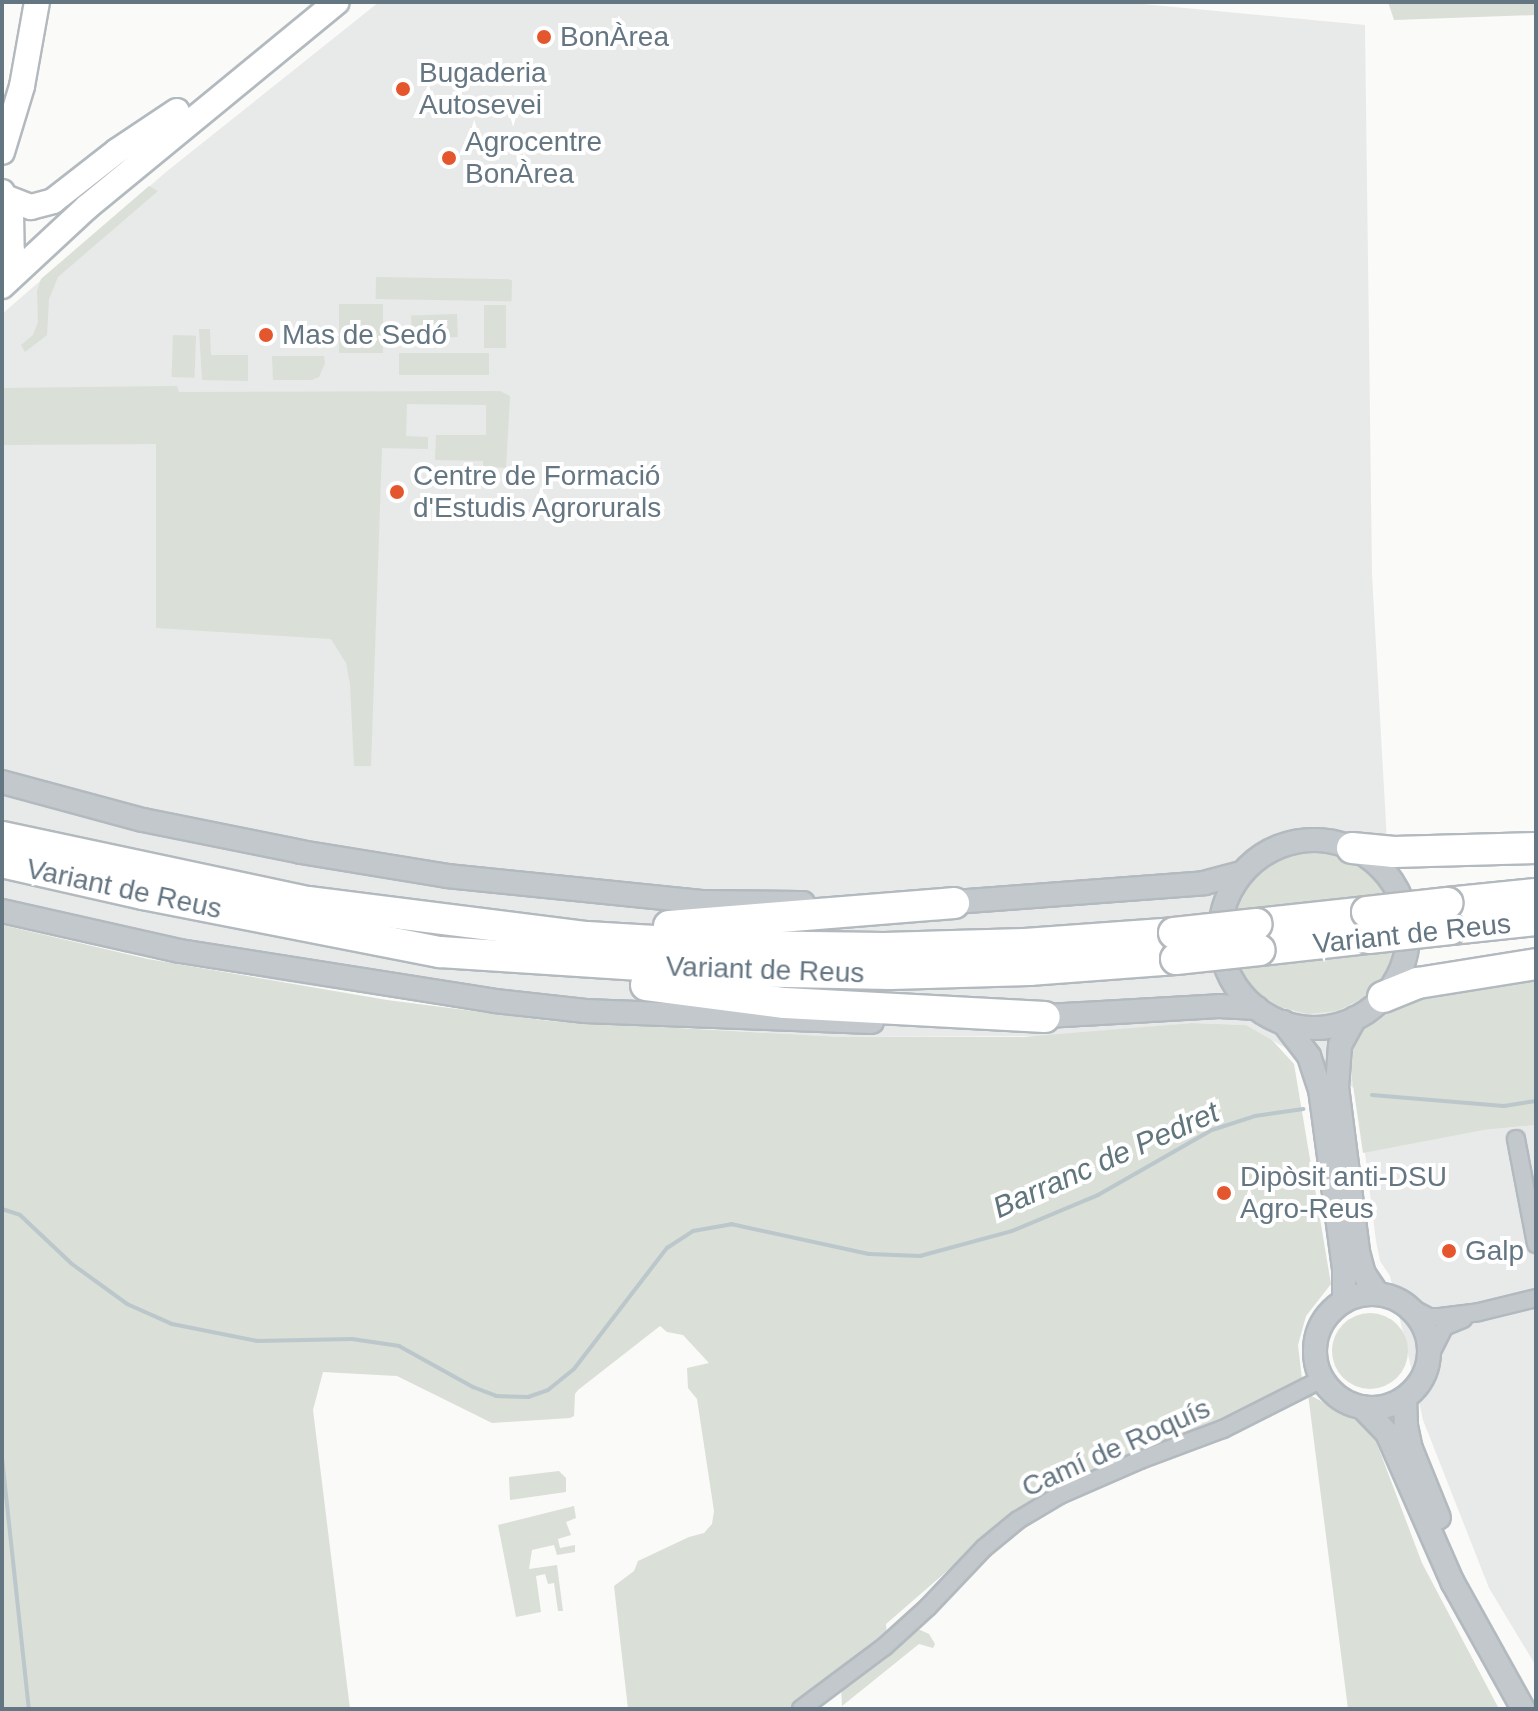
<!DOCTYPE html>
<meta charset="utf-8">
<style>
body{margin:0}
#map{position:relative;width:1538px;height:1711px;overflow:hidden;background:#fafaf8;font-family:Helvetica,sans-serif}
div>[style]{position:absolute}
.built>*{inset:0;background:#e8e9e9}
.green>*{inset:0;background:#dadfd7;transform-origin:0 0}
.round{border-radius:50%}
.stream>*{height:4px;margin:-2px;padding:0 2px;transform-origin:2px;border-radius:2px;background:#bbc7cb}
.roads{filter:drop-shadow(2px 0 #b3babf) drop-shadow(-2px 0 #b3babf) drop-shadow(0 2px #b3babf) drop-shadow(0 -2px #b3babf)}
.minor>*{height:16px;margin:-8px;padding:0 8px;transform-origin:8px;border-radius:8px;background:#c3c8cc}
.tertiary>*{height:22px;margin:-11px;padding:0 11px;transform-origin:11px;border-radius:11px;background:#c3c8cc}
.tertiary>.ring{margin:-11px;padding:0;box-sizing:content-box;background:none;border:22px solid #c3c8cc;border-radius:50%}
.secondary>*{height:24px;margin:-12px;padding:0 12px;transform-origin:12px;border-radius:12px;background:#fff}
.motorway>*{height:30px;margin:-15px;padding:0 15px;transform-origin:15px;border-radius:15px;background:#fff}
.bridges{filter:drop-shadow(2px 0 #b4b9bd) drop-shadow(-2px 0 #b4b9bd) drop-shadow(0 2px #b4b9bd) drop-shadow(0 -2px #b4b9bd)}
.motorway-bridge>*{height:30px;margin:-15px;padding:0 15px;transform-origin:15px;border-radius:15px;background:#fff}
.dots>*{width:22px;height:22px;translate:-50% -50%;box-sizing:border-box;border:4px solid #fff;border-radius:50%}
span{translate:-50% -50%;white-space:nowrap;text-align:center;line-height:1.15;-webkit-text-stroke:8px #fff;paint-order:stroke}
.poi-label{font-size:28px;color:#657683}
.left{translate:0 -50%;text-align:left}
.street-label{font-size:28px;color:#657683}
.water-label{font-size:30px;color:#60757c;font-style:italic}
.frame{position:absolute;inset:0;border:4px solid #657683;pointer-events:none}
</style>
<div id="map">
<div class="built">
<i style="clip-path:polygon(379px 2px,1121px 2px,1365px 25px,1372px 574px,1396px 1003px,1483px 1130px,1536px 1125px,1536px 1666px,1489px 1588px,1423px 1420px,1390px 1276px,1380px 1261px,1376px 1241px,1357px 1090px,1246px 1025px,1192px 1023px,1047px 1036px,842px 1037px,544px 1020px,273px 980px,2px 924px,2px 314px,166px 172px)"></i>
</div>
<div class="green">
<i style="clip-path:polygon(1388px 2px,1536px 2px,1536px 15px,1394px 20px)"></i>
<i style="clip-path:polygon(149px 186px,158px 191px,58px 277px,49px 299px,47px 335px,25px 352px,21px 345px,33px 335px,38px 322px,37px 291px,41px 279px)"></i>
<i style="left:376px;top:277px;width:136px;height:22px;rotate:1deg"></i>
<i style="left:339px;top:304px;width:44px;height:49px"></i>
<i style="left:484px;top:305px;width:22px;height:43px"></i>
<i style="left:457px;top:314px;width:23px;height:46px;rotate:88deg"></i>
<i style="clip-path:polygon(199px 329px,210px 329px,211px 355px,248px 355px,248px 381px,202px 380px)"></i>
<i style="left:173px;top:335px;width:23px;height:42px;rotate:2deg"></i>
<i style="left:399px;top:353px;width:90px;height:22px"></i>
<i style="clip-path:polygon(272px 356px,324px 356px,325px 363px,319px 377px,312px 380px,273px 380px)"></i>
<i style="clip-path:polygon(177px 386px,179px 392px,500px 391px,510px 396px,506px 468px,483px 466px,483px 461px,435px 460px,436px 435px,486px 435px,486px 405px,407px 404px,406px 436px,428px 437px,428px 449px,382px 448px,371px 766px,354px 766px,350px 684px,346px 663px,331px 639px,156px 628px,156px 444px,2px 445px,2px 388px)"></i>
<i style="clip-path:polygon(1305px 851px,1330px 852px,1353px 861px,1373px 876px,1387px 897px,1233px 912px,1243px 889px,1259px 870px,1280px 857px)"></i>
<i style="clip-path:polygon(2px 925px,148px 959px,387px 1000px,550px 1021px,842px 1037px,1023px 1037px,1192px 1023px,1246px 1025px,1272px 1040px,1294px 1064px,1331px 1284px,1306px 1316px,1298px 1345px,1302px 1379px,1232px 1416px,1088px 1476px,984px 1539px,886px 1624px,887px 1636px,792px 1709px,628px 1709px,614px 1586px,634px 1571px,638px 1561px,689px 1537px,704px 1533px,712px 1524px,714px 1511px,697px 1399px,688px 1388px,687px 1368px,709px 1363px,683px 1335px,667px 1332px,660px 1326px,578px 1390px,575px 1394px,574px 1416px,570px 1418px,492px 1423px,397px 1376px,323px 1372px,313px 1410px,350px 1709px,2px 1709px)"></i>
<i style="clip-path:polygon(1396px 951px,1384px 978px,1363px 998px,1337px 1011px,1308px 1014px,1280px 1007px,1256px 991px,1239px 968px)"></i>
<i style="clip-path:polygon(1536px 976px,1536px 1125px,1483px 1130px,1363px 1153px,1350px 1065px,1352px 1048px,1363px 1030px,1384px 1017px,1387px 1011px,1427px 992px)"></i>
<i class="round" style="left:1332px;top:1313px;width:76px;height:76px"></i>
<i style="clip-path:polygon(1308px 1394px,1371px 1428px,1422px 1563px,1499px 1709px,1348px 1709px)"></i>
<i style="clip-path:polygon(559px 1471px,566px 1478px,566px 1492px,510px 1500px,509px 1477px)"></i>
<i style="clip-path:polygon(574px 1506px,576px 1518px,566px 1522px,571px 1535px,558px 1539px,560px 1548px,575px 1545px,575px 1552px,557px 1555px,554px 1545px,532px 1550px,529px 1569px,557px 1565px,563px 1611px,558px 1611px,554px 1583px,548px 1584px,545px 1574px,536px 1576px,541px 1612px,516px 1617px,498px 1525px)"></i>
<i style="clip-path:polygon(918px 1629px,929px 1634px,935px 1644px,933px 1648px,919px 1644px,842px 1706px,841px 1687px)"></i>
</div>
<div class="stream">
<i style="left:1372px;top:1095px;width:132px;rotate:4.8deg"></i>
<i style="left:1504px;top:1106px;width:32px;rotate:-9deg"></i>
<i style="left:2px;top:1209px;width:19px;rotate:18deg"></i>
<i style="left:20px;top:1215px;width:71px;rotate:43.3deg"></i>
<i style="left:72px;top:1264px;width:68px;rotate:36deg"></i>
<i style="left:127px;top:1304px;width:49px;rotate:24deg"></i>
<i style="left:172px;top:1324px;width:87px;rotate:11.3deg"></i>
<i style="left:257px;top:1341px;width:95px;rotate:-1.2deg"></i>
<i style="left:352px;top:1339px;width:48px;rotate:8.5deg"></i>
<i style="left:399px;top:1346px;width:85px;rotate:29deg"></i>
<i style="left:473px;top:1387px;width:25px;rotate:21deg"></i>
<i style="left:496px;top:1396px;width:32px;rotate:2deg"></i>
<i style="left:528px;top:1397px;width:21px;rotate:-19deg"></i>
<i style="left:548px;top:1390px;width:33px;rotate:-39deg"></i>
<i style="left:574px;top:1369px;width:153px;rotate:-52.5deg"></i>
<i style="left:667px;top:1248px;width:31px;rotate:-33deg"></i>
<i style="left:693px;top:1231px;width:39px;rotate:-10deg"></i>
<i style="left:731px;top:1224px;width:141px;rotate:12.3deg"></i>
<i style="left:869px;top:1254px;width:51px;rotate:2.2deg"></i>
<i style="left:920px;top:1256px;width:95px;rotate:-15.2deg"></i>
<i style="left:1012px;top:1231px;width:93px;rotate:-22.7deg"></i>
<i style="left:1098px;top:1195px;width:131px;rotate:-29.7deg"></i>
<i style="left:1212px;top:1130px;width:45px;rotate:-18deg"></i>
<i style="left:1255px;top:1116px;width:49px;rotate:-8.3deg"></i>
<i style="left:2px;top:1458px;width:252px;rotate:83.9deg"></i>
</div>
<div class="roads">
<div class="minor">
<i style="left:1516px;top:1139px;width:107px;rotate:79.2deg"></i>
<i style="left:1410px;top:1307px;width:21px;rotate:28deg"></i>
<i style="left:1429px;top:1317px;width:11px"></i>
<i style="left:1440px;top:1317px;width:39px;rotate:-7deg"></i>
<i style="left:1479px;top:1312px;width:59px;rotate:-13.8deg"></i>
<i style="left:1429px;top:1357px;width:34px;rotate:-63deg"></i>
<i style="left:1444px;top:1327px;width:21px;rotate:-23deg"></i>
<i style="left:801px;top:1709px;width:104px;rotate:-36.8deg"></i>
<i style="left:884px;top:1647px;width:59px;rotate:-42.3deg"></i>
<i style="left:928px;top:1607px;width:81px;rotate:-46.5deg"></i>
<i style="left:984px;top:1548px;width:44px;rotate:-39.5deg"></i>
<i style="left:1018px;top:1520px;width:49px;rotate:-30.8deg"></i>
<i style="left:1060px;top:1495px;width:87px;rotate:-23.6deg"></i>
<i style="left:1140px;top:1460px;width:89px;rotate:-20.5deg"></i>
<i style="left:1223px;top:1429px;width:111px;rotate:-26.8deg"></i>
</div>
<div class="tertiary">
<i style="left:2px;top:782px;width:146px;rotate:15.1deg"></i>
<i style="left:143px;top:820px;width:161px;rotate:11.4deg"></i>
<i style="left:301px;top:852px;width:148px;rotate:9.3deg"></i>
<i style="left:447px;top:876px;width:258px;rotate:5.8deg"></i>
<i style="left:704px;top:902px;width:99px;rotate:0.6deg"></i>
<i class="ring" style="left:1220px;top:840px;width:166px;height:166px"></i>
<i style="left:941px;top:903px;width:264px;rotate:-4.3deg"></i>
<i style="left:1204px;top:883px;width:39px;rotate:-15deg"></i>
<i style="left:2px;top:911px;width:182px;rotate:12.7deg"></i>
<i style="left:180px;top:951px;width:319px;rotate:9deg"></i>
<i style="left:495px;top:1001px;width:91px;rotate:6.3deg"></i>
<i style="left:585px;top:1011px;width:287px;rotate:2.2deg"></i>
<i style="left:1030px;top:1017px;width:189px;rotate:-3.3deg"></i>
<i style="left:1219px;top:1006px;width:38px;rotate:3deg"></i>
<i style="left:1355px;top:1018px;width:31px;rotate:119deg"></i>
<i style="left:1340px;top:1045px;width:42px;rotate:94.1deg"></i>
<i style="left:1337px;top:1087px;width:166px;rotate:82.7deg"></i>
<i style="left:1358px;top:1252px;width:23px;rotate:75deg"></i>
<i style="left:1364px;top:1274px;width:22px;rotate:56deg"></i>
<i style="left:1283px;top:1022px;width:43px;rotate:52.6deg"></i>
<i style="left:1309px;top:1056px;width:35px;rotate:72deg"></i>
<i style="left:1320px;top:1089px;width:183px;rotate:82.4deg"></i>
<i style="left:1344px;top:1270px;width:31px;rotate:90deg"></i>
<i class="ring" style="left:1315px;top:1294px;width:92px;height:92px"></i>
<i style="left:1405px;top:1398px;width:28px;rotate:88deg"></i>
<i style="left:1406px;top:1426px;width:24px;rotate:78deg"></i>
<i style="left:1411px;top:1449px;width:74px;rotate:67.9deg"></i>
<i style="left:1362px;top:1407px;width:36px;rotate:46deg"></i>
<i style="left:1387px;top:1433px;width:164px;rotate:66.3deg"></i>
<i style="left:1453px;top:1583px;width:144px;rotate:60.9deg"></i>
</div>
<div class="secondary">
<i style="left:2px;top:152px;width:69px;rotate:-73.1deg"></i>
<i style="left:22px;top:86px;width:85px;rotate:-79.9deg"></i>
<i style="left:2px;top:192px;width:22px;rotate:66deg"></i>
<i style="left:11px;top:212px;width:39px;rotate:89deg"></i>
<i style="left:12px;top:251px;width:25px;rotate:113deg"></i>
<i style="left:2px;top:196px;width:31px;rotate:21deg"></i>
<i style="left:31px;top:207px;width:23px;rotate:-15deg"></i>
<i style="left:53px;top:201px;width:81px;rotate:-38deg"></i>
<i style="left:117px;top:151px;width:72px;rotate:-33.7deg"></i>
<i style="left:2px;top:286px;width:116px;rotate:-42.9deg"></i>
<i style="left:87px;top:207px;width:323px;rotate:-39.4deg"></i>
</div>
<div class="motorway">
<i style="left:2px;top:837px;width:313px;rotate:12deg"></i>
<i style="left:308px;top:902px;width:281px;rotate:7.2deg"></i>
<i style="left:587px;top:937px;width:152px;rotate:3.4deg"></i>
<i style="left:739px;top:946px;width:145px;rotate:0.8deg"></i>
<i style="left:884px;top:948px;width:141px;rotate:-1.6deg"></i>
<i style="left:1025px;top:944px;width:149px;rotate:-4.2deg"></i>
<i style="left:1352px;top:848px;width:42px;rotate:5.4deg"></i>
<i style="left:1394px;top:852px;width:142px;rotate:-1.6deg"></i>
<i style="left:2px;top:862px;width:145px;rotate:12.8deg"></i>
<i style="left:143px;top:894px;width:303px;rotate:11.1deg"></i>
<i style="left:440px;top:952px;width:297px;rotate:3.7deg"></i>
<i style="left:736px;top:971px;width:154px;rotate:1.1deg"></i>
<i style="left:890px;top:974px;width:139px;rotate:-1.6deg"></i>
<i style="left:1029px;top:970px;width:147px;rotate:-4.3deg"></i>
<i style="left:1447px;top:903px;width:89px;rotate:-5.8deg"></i>
<i style="left:1257px;top:924px;width:111px;rotate:-6.2deg"></i>
<i style="left:669px;top:926px;width:286px;rotate:-4.6deg"></i>
<i style="left:1451px;top:929px;width:85px;rotate:-6deg"></i>
<i style="left:1260px;top:950px;width:110px;rotate:-6.3deg"></i>
<i style="left:646px;top:985px;width:140px;rotate:7.4deg"></i>
<i style="left:785px;top:1003px;width:260px;rotate:3.1deg"></i>
<i style="left:1383px;top:997px;width:38px;rotate:-22deg"></i>
<i style="left:1418px;top:983px;width:120px;rotate:-9.1deg"></i>
</div>
</div>
<div class="bridges">
<div class="motorway-bridge">
<i style="left:1367px;top:912px;width:81px;rotate:-6.4deg"></i>
<i style="left:1174px;top:933px;width:83px;rotate:-6.2deg"></i>
<i style="left:1369px;top:938px;width:82px;rotate:-6.3deg"></i>
<i style="left:1176px;top:959px;width:84px;rotate:-6.1deg"></i>
</div>
</div>
<div class="dots">
<i style="left:544px;top:37px;background:#e4572e"></i>
<i style="left:403px;top:89px;background:#e4572e"></i>
<i style="left:449px;top:158px;background:#e4572e"></i>
<i style="left:266px;top:335px;background:#e4572e"></i>
<i style="left:397px;top:492px;background:#e4572e"></i>
<i style="left:1224px;top:1193px;background:#e4572e"></i>
<i style="left:1449px;top:1251px;background:#e4572e"></i>
</div>
<div class="poi-label">
<span class="left" style="left:560px;top:37px">BonÀrea</span>
<span class="left" style="left:419px;top:89px">Bugaderia<br>Autosevei</span>
<span class="left" style="left:465px;top:158px">Agrocentre<br>BonÀrea</span>
<span class="left" style="left:282px;top:335px">Mas de Sedó</span>
<span class="left" style="left:413px;top:492px">Centre de Formació<br>d'Estudis Agrorurals</span>
<span class="left" style="left:1240px;top:1193px">Dipòsit anti-DSU<br>Agro-Reus</span>
<span class="left" style="left:1465px;top:1251px">Galp</span>
</div>
<div class="street-label">
<span style="left:124px;top:889px;rotate:12deg">Variant de Reus</span>
<span style="left:1412px;top:934px;rotate:-6deg">Variant de Reus</span>
<span style="left:765px;top:970px;rotate:2deg">Variant de Reus</span>
<span style="left:1116px;top:1448px;rotate:-24deg">Camí de Roquís</span>
</div>
<div class="water-label">
<span style="left:1106px;top:1160px;rotate:-24deg">Barranc de Pedret</span>
</div>
<div class="frame"></div>
</div>
